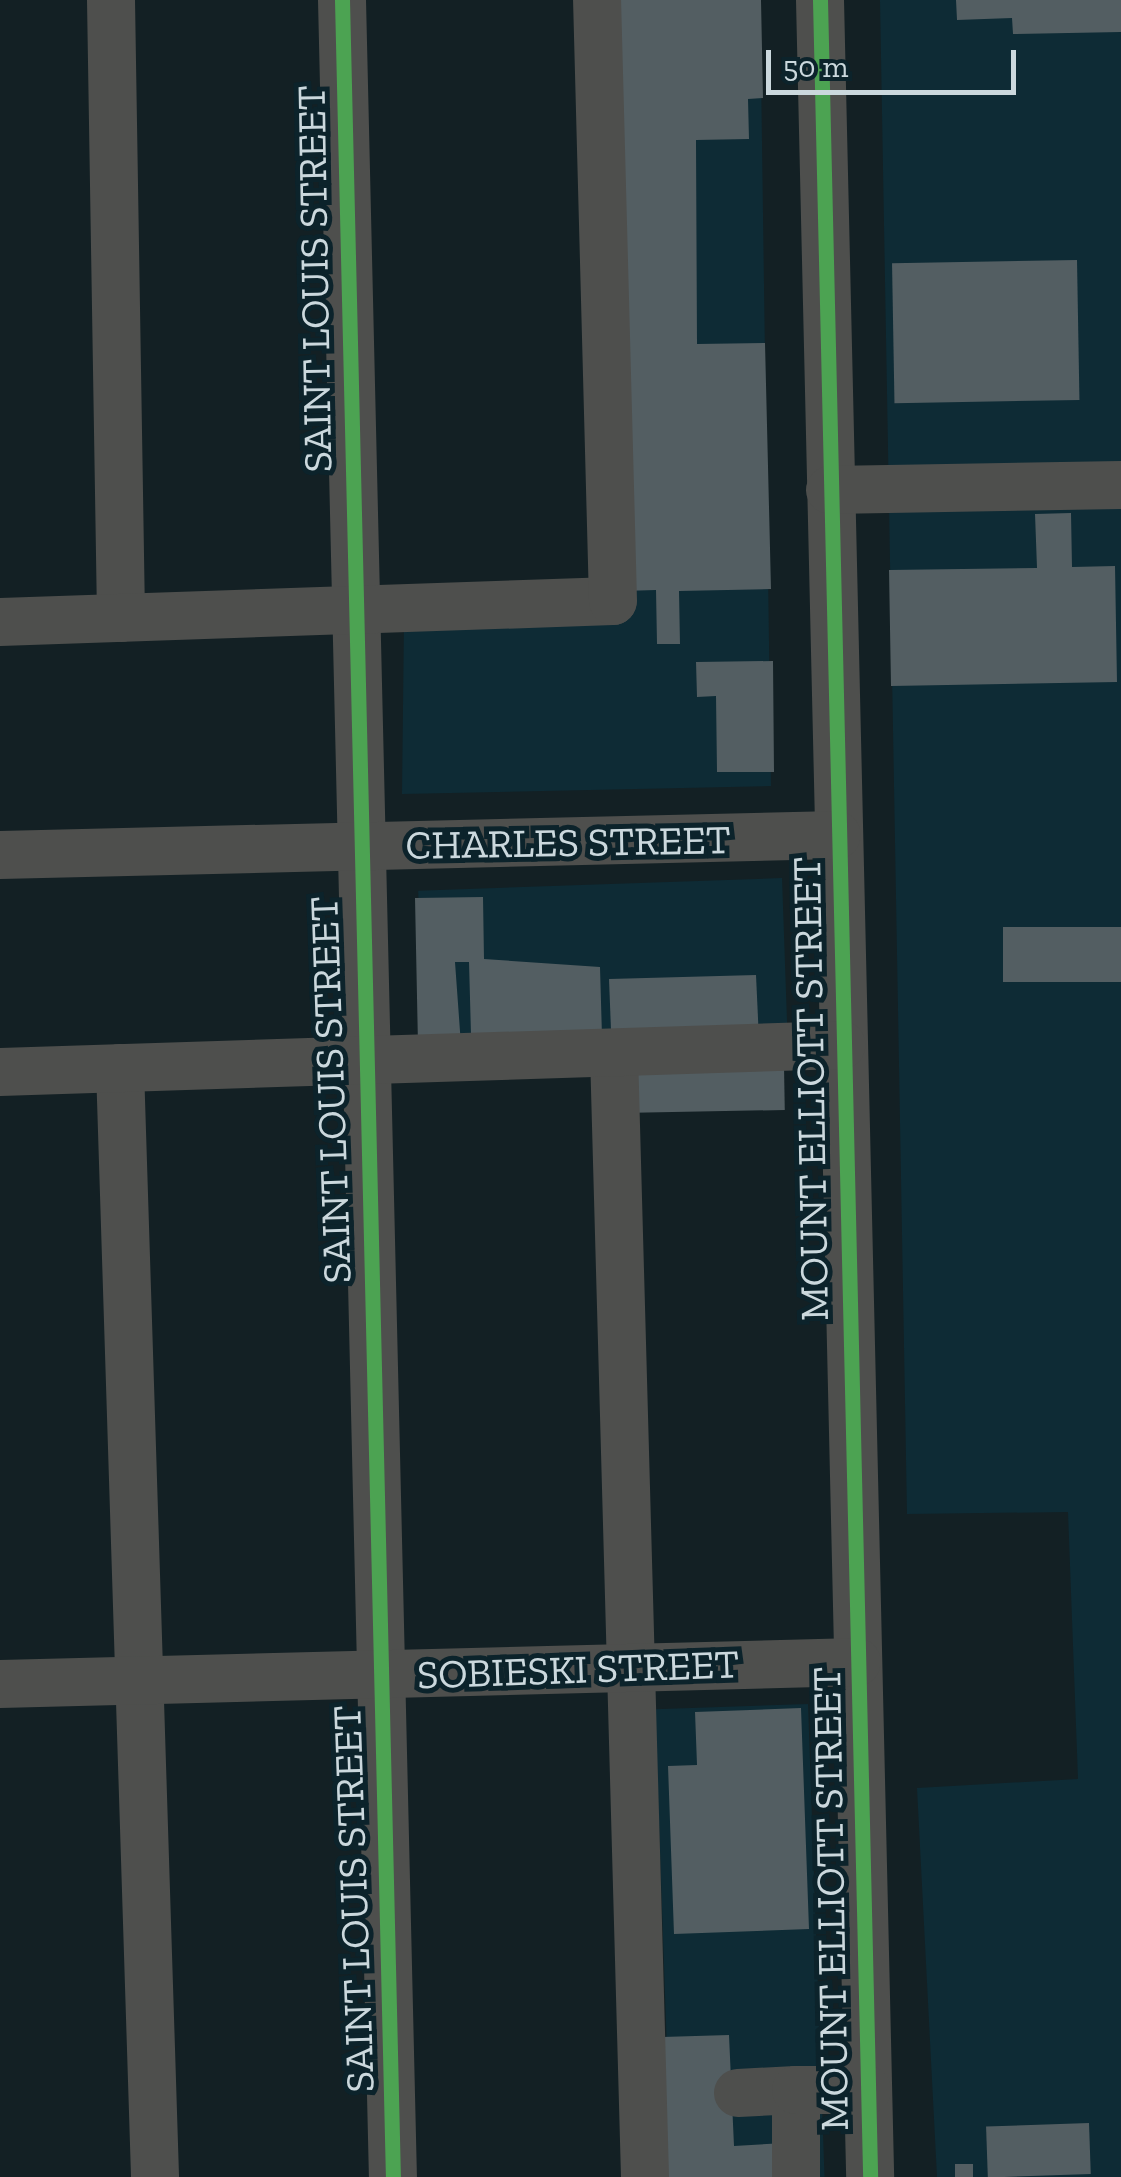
<!DOCTYPE html>
<style>
body{margin:0}
#map{position:relative;width:1121px;height:2177px;overflow:hidden;background:#132024;font-family:"Zilla Slab",serif}
div>[style]{position:absolute}
.built>*{inset:0;background:#0e2b35;transform-origin:0 0}
.building>*{inset:0;background:#535e62;transform-origin:0 0}
.minor>*{height:48px;margin:-24px;padding:0 24px;transform-origin:24px;border-radius:24px;background:#4e4f4d}
.cycleway>*{height:15px;margin:-7.5px;padding:0 7.5px;transform-origin:7.5px;border-radius:7.5px;background:#4ca352}
span{translate:-50% -50%;white-space:nowrap;text-align:center;line-height:1.15;-webkit-text-stroke:10px #0c232b;paint-order:stroke}
.street-label{font-size:40px;color:#cbd8dd}
.scale{position:absolute;left:766px;top:50px;width:250px;height:45px;box-sizing:border-box;border:5px solid #cbd8dd;border-top:0;padding-left:12px;font-size:30px;line-height:35px;white-space:nowrap;color:#cbd8dd;-webkit-text-stroke:8px #0c232b;paint-order:stroke}
</style>
<div id="map">
<div class="built">
<i style="clip-path:polygon(605px 0,760px 0,771px 786px,402px 794px,404px 621px,616px 617px)"></i>
<i style="clip-path:polygon(880px 0,1121px 0,1121px 2177px,937px 2177px,917px 1788px,1078px 1779px,1068px 1512px,907px 1514px)"></i>
<i style="left:782px;top:878px;width:159px;height:364px;rotate:88deg"></i>
<i style="left:808px;top:1704px;width:473px;height:153px;rotate:88deg"></i>
</div>
<div class="building">
<i style="clip-path:polygon(611px 0,761px 0,763px 98px,748px 99px,749px 139px,696px 140px,697px 344px,765px 343px,771px 589px,679px 591px,680px 644px,657px 644px,656px 590px,623px 591px)"></i>
<i style="clip-path:polygon(956px 0,1121px 0,1121px 32px,1013px 34px,1012px 18px,957px 20px)"></i>
<i style="left:1077px;top:260px;width:140px;height:185px;rotate:89deg"></i>
<i style="clip-path:polygon(1071px 513px,1072px 567px,1115px 566px,1117px 682px,891px 686px,889px 570px,1037px 568px,1035px 514px)"></i>
<i style="clip-path:polygon(773px 661px,774px 772px,717px 772px,716px 696px,697px 697px,696px 662px)"></i>
<i style="clip-path:polygon(483px 897px,484px 959px,600px 967px,602px 1036px,471px 1035px,469px 962px,455px 962px,461px 1045px,418px 1046px,415px 898px)"></i>
<i style="left:1121px;top:927px;width:55px;height:118px;rotate:90deg"></i>
<i style="clip-path:polygon(756px 975px,759px 1040px,611px 1030px,609px 979px)"></i>
<i style="left:784px;top:1066px;width:44px;height:151px;rotate:89deg"></i>
<i style="clip-path:polygon(801px 1708px,809px 1929px,674px 1934px,668px 1766px,697px 1765px,695px 1712px)"></i>
<i style="clip-path:polygon(729px 2035px,734px 2146px,785px 2143px,787px 2177px,668px 2177px,662px 2037px)"></i>
<i style="left:1089px;top:2123px;width:51px;height:103px;rotate:88deg"></i>
<i style="left:955px;top:2164px;width:18px;height:13px"></i>
</div>
<div class="minor">
<i style="left:111px;top:0;width:618px;rotate:89.07deg"></i>
<i style="left:342px;top:0;width:2178px;rotate:88.66deg"></i>
<i style="left:820px;top:0;width:2178px;rotate:88.68deg"></i>
<i style="left:830px;top:490px;width:291px;rotate:-1deg"></i>
<i style="left:0;top:622px;width:613px;rotate:-1.96deg"></i>
<i style="left:613px;top:601px;width:601px;rotate:-91.52deg"></i>
<i style="left:0;top:855px;width:837px;rotate:-1.37deg"></i>
<i style="left:614px;top:1053px;width:1124px;rotate:88.42deg"></i>
<i style="left:120px;top:1068px;width:1110px;rotate:88.19deg"></i>
<i style="left:0;top:1072px;width:842px;rotate:-1.84deg"></i>
<i style="left:0;top:1684px;width:857px;rotate:-1.47deg"></i>
<i style="left:738px;top:2093px;width:58px;rotate:-3deg"></i>
<i style="left:796px;top:2177px;width:87px;rotate:-90deg"></i>
<i style="left:796px;top:2090px;width:71px"></i>
</div>
<div class="cycleway">
<i style="left:342px;top:0;width:2178px;rotate:88.66deg"></i>
<i style="left:820px;top:0;width:2178px;rotate:88.68deg"></i>
</div>
<div class="street-label">
<span style="left:314px;top:279px;rotate:-91deg">SAINT LOUIS STREET</span>
<span style="left:568px;top:842px;rotate:-1deg">CHARLES STREET</span>
<span style="left:810px;top:1089px;rotate:-91deg">MOUNT ELLIOTT STREET</span>
<span style="left:330px;top:1090px;rotate:-92deg">SAINT LOUIS STREET</span>
<span style="left:578px;top:1669px;rotate:-2deg">SOBIESKI STREET</span>
<span style="left:353px;top:1899px;rotate:-92deg">SAINT LOUIS STREET</span>
<span style="left:830px;top:1899px;rotate:-91deg">MOUNT ELLIOTT STREET</span>
</div>
<div class="scale">50 m</div>
</div>
